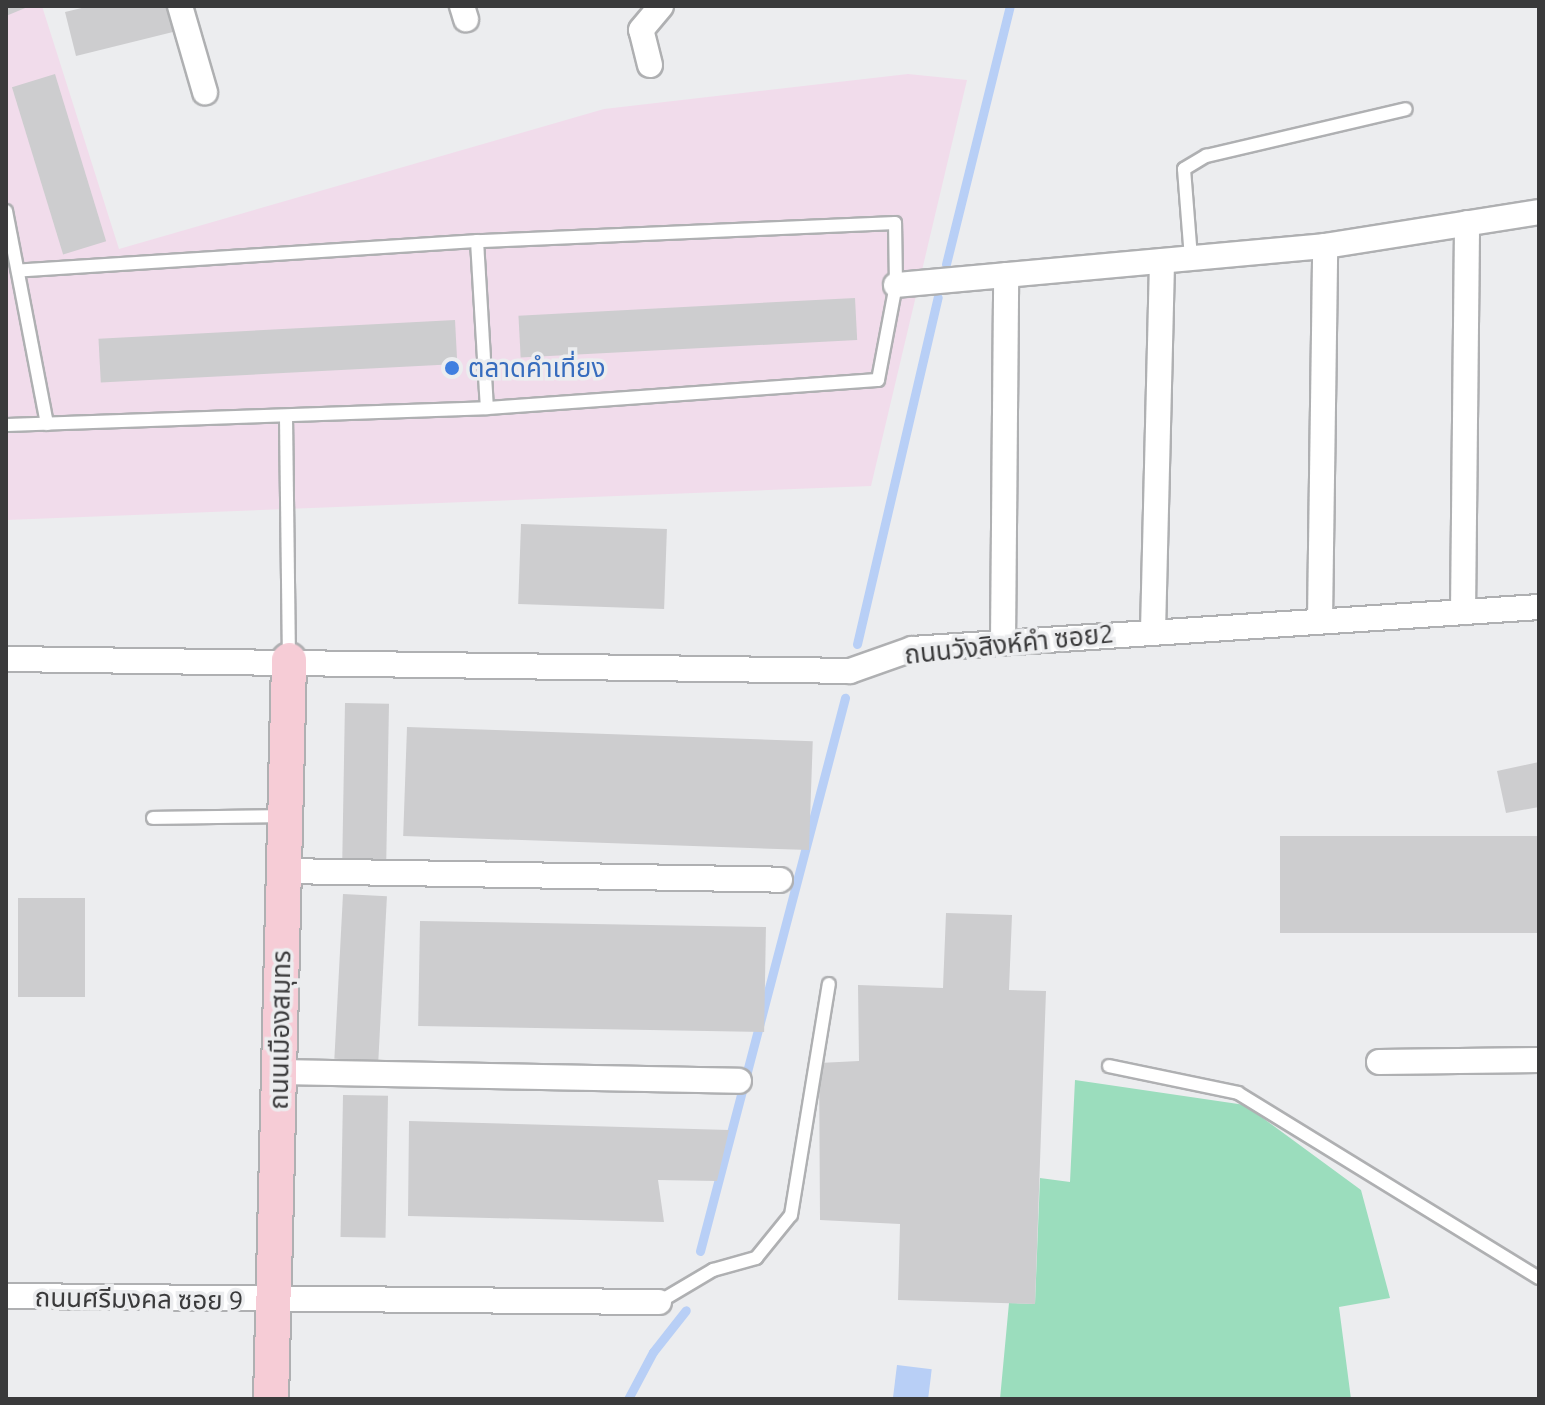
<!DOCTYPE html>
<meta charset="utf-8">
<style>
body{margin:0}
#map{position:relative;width:1545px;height:1405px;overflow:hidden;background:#ecedef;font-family:Ubuntu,"Noto Sans Thai",sans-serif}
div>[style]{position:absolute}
.commercial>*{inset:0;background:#f1dceb}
.green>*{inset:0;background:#9bddbd}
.water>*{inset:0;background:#b8cff6;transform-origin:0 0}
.stream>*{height:9px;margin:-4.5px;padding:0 4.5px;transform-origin:4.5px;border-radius:4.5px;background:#b8cff6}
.building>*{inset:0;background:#cdcdcf;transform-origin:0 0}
.roads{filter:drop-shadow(2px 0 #afb0b2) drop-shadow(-2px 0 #afb0b2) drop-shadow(0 2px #afb0b2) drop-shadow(0 -2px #afb0b2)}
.lane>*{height:12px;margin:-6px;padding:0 6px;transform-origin:6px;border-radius:6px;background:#fff}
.street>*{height:24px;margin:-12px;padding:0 12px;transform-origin:12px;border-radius:12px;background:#fff}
.secondary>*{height:34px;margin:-17px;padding:0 17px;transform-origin:17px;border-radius:17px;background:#f6ccd6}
.dots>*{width:22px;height:22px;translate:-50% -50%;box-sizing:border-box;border:4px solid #ecedef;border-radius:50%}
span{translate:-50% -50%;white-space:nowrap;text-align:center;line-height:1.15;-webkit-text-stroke:7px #ecedef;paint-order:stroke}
.shop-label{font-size:26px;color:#366cbe}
.left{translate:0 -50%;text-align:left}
.street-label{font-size:26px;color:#3a3a3b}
.frame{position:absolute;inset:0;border:8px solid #3a3a3b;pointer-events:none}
</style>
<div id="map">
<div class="commercial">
<i style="clip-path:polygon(6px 6px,42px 6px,119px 249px,604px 109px,908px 74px,967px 80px,871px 486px,6px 520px)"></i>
</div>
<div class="green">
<i style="clip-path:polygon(1075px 1080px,1245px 1105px,1361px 1190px,1390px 1298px,1339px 1307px,1351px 1399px,1000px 1399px,1009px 1303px,1035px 1304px,1040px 1178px,1070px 1182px)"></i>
</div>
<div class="water">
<i style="left:897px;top:1365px;width:35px;height:34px;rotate:7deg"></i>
</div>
<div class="stream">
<i style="left:946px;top:264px;width:266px;rotate:-76.1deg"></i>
<i style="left:857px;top:644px;width:356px;rotate:-76.9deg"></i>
<i style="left:700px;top:1251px;width:572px;rotate:-75.31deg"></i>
<i style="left:628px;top:1399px;width:53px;rotate:-62deg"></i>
<i style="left:653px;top:1352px;width:53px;rotate:-51.8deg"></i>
</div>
<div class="building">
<i style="clip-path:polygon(6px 6px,30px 6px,6px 16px)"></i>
<i style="clip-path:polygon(90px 6px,170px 6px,177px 31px,76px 56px,65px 12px)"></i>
<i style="left:55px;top:74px;width:175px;height:45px;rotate:73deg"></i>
<i style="left:855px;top:298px;width:42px;height:337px;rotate:87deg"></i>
<i style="left:455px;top:320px;width:44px;height:357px;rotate:87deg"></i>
<i style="left:521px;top:524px;width:146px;height:80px;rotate:2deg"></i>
<i style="left:345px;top:703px;width:44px;height:160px;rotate:1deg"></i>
<i style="left:407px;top:727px;width:406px;height:109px;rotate:2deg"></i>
<i style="clip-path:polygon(1539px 762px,1539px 807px,1506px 813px,1497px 771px)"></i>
<i style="left:1539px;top:836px;width:97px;height:259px;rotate:90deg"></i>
<i style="left:343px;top:894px;width:44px;height:165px;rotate:3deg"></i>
<i style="left:18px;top:898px;width:67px;height:99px"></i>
<i style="clip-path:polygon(946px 913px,1012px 915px,1009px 990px,1046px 991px,1035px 1304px,898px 1300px,900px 1224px,820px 1220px,819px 1063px,859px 1061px,858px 985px,943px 988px)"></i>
<i style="left:420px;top:921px;width:346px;height:105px;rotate:1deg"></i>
<i style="left:343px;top:1095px;width:45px;height:142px;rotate:1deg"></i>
<i style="clip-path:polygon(409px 1121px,729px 1130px,717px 1181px,658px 1180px,664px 1222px,408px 1216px)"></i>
</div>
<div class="roads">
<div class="lane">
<i style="left:6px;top:211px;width:217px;rotate:79.1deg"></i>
<i style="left:477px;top:241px;width:167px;rotate:86.6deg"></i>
<i style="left:1191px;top:258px;width:89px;rotate:-94.5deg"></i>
<i style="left:1184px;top:169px;width:26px;rotate:-31deg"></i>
<i style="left:1206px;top:156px;width:205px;rotate:-13.2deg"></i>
<i style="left:286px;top:417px;width:240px;rotate:89.3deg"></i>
<i style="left:6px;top:425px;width:481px;rotate:-2deg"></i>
<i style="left:487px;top:408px;width:392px;rotate:-4.1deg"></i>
<i style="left:878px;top:380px;width:97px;rotate:-79.3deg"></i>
<i style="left:896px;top:285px;width:62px;rotate:-90.9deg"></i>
<i style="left:895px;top:223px;width:418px;rotate:177.5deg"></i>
<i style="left:477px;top:241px;width:460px;rotate:176.3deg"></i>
<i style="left:153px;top:818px;width:129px;rotate:-0.9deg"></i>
<i style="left:1109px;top:1066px;width:132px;rotate:11.8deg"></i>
<i style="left:1238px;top:1093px;width:353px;rotate:31.6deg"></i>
<i style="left:659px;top:1302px;width:63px;rotate:-30.7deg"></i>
<i style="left:713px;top:1270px;width:45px;rotate:-15.6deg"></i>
<i style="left:756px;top:1258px;width:55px;rotate:-50.9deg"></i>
<i style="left:791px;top:1215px;width:234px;rotate:-80.7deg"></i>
</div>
<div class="street">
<i style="left:180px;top:6px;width:90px;rotate:73.8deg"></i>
<i style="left:462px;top:6px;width:14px;rotate:73deg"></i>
<i style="left:650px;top:65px;width:36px;rotate:-104deg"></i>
<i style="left:641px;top:30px;width:31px;rotate:-50deg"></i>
<i style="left:896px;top:285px;width:431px;rotate:-5.2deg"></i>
<i style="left:1325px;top:246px;width:217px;rotate:-9deg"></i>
<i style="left:1463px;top:612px;width:389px;rotate:-89.4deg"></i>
<i style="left:1320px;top:620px;width:374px;rotate:-89.2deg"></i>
<i style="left:1153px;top:631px;width:370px;rotate:-88.6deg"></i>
<i style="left:1003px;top:642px;width:367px;rotate:-89.5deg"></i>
<i style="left:6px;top:659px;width:844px;rotate:0.81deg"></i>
<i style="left:850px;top:671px;width:66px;rotate:-19.5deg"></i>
<i style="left:912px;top:649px;width:628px;rotate:-3.83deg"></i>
<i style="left:284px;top:871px;width:496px;rotate:1deg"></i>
<i style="left:1379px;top:1062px;width:160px;rotate:-0.7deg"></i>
<i style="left:279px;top:1072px;width:460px;rotate:1.1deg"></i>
<i style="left:6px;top:1296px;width:653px;rotate:0.53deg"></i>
</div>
<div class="secondary">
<i style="left:271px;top:1399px;width:739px;rotate:-88.6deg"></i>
</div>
</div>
<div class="dots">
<i style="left:452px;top:368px;background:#3f7fe0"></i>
</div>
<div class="shop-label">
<span class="left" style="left:468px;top:368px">ตลาดคำเที่ยง</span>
</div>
<div class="street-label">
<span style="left:1009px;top:644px;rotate:-6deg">ถนนวังสิงห์คำ ซอย2</span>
<span style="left:280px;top:1030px;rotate:-89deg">ถนนเมืองสมุทร</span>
<span style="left:139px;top:1299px;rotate:1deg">ถนนศรีมงคล ซอย 9</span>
</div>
<div class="frame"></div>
</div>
